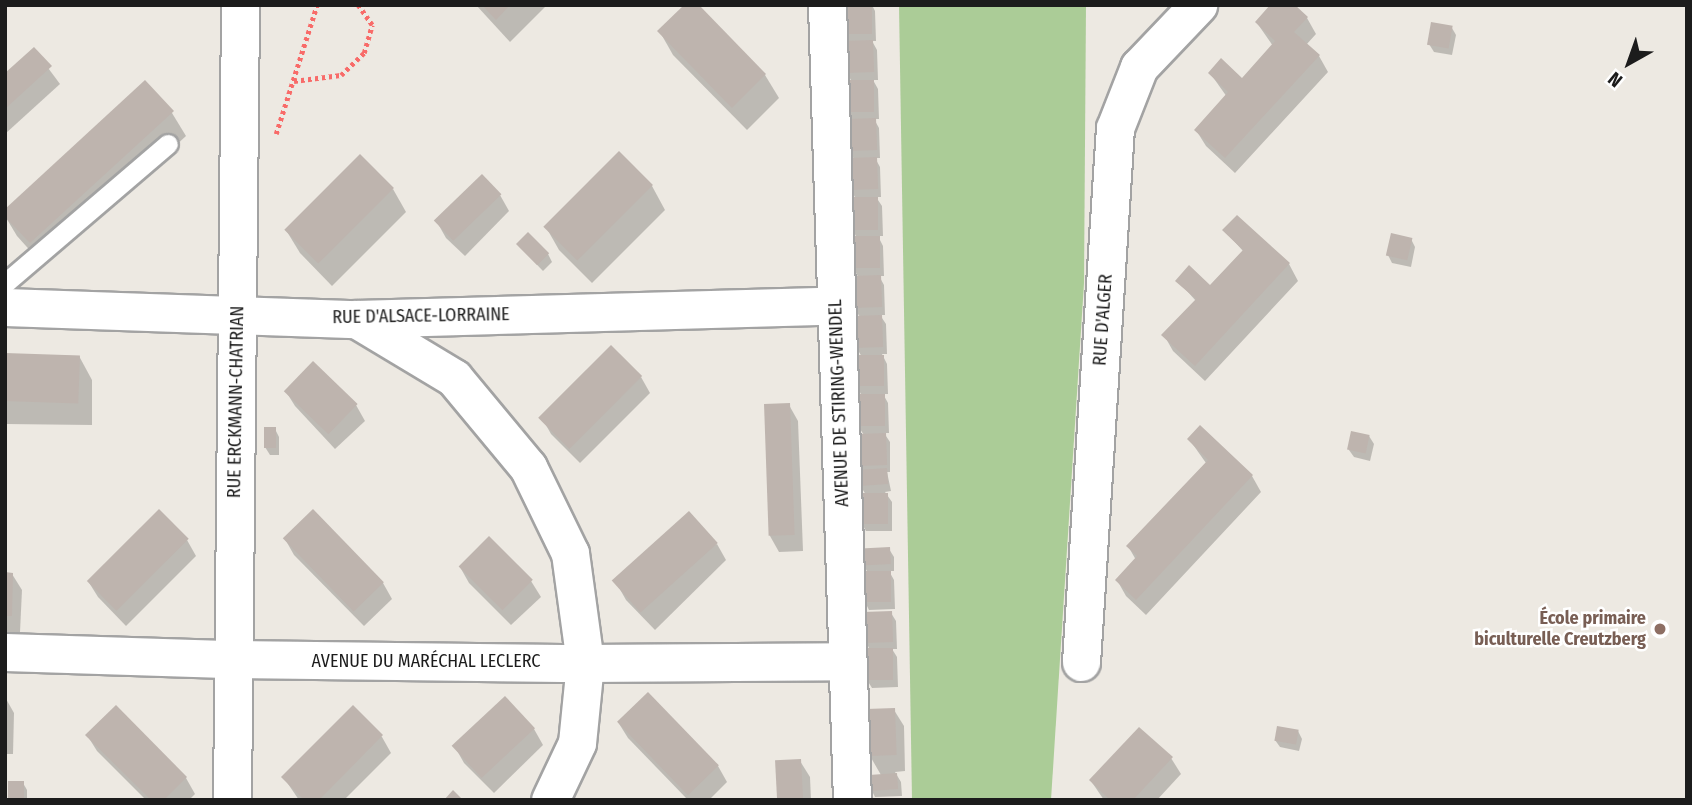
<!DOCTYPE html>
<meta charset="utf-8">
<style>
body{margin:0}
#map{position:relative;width:1692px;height:805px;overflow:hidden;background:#ede9e2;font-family:"Fira Sans Condensed",sans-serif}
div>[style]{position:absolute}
.forest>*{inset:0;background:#abcc97}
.shadow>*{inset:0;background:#0003}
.building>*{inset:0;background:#beb4ae;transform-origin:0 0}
.path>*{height:4.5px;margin-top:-2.25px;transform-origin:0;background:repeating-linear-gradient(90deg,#f86b69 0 3.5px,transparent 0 7px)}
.roads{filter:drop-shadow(2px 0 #a3a3a3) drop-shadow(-2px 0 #a3a3a3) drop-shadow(0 2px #a3a3a3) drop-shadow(0 -2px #a3a3a3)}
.lane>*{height:19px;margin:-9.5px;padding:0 9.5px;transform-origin:9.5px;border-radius:9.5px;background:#fff}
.street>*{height:37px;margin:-18.5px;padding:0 18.5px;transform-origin:18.5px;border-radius:18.5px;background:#fff}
.dots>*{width:19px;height:19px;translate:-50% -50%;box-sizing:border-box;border:4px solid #fff;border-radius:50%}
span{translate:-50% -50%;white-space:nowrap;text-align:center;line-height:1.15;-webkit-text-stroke:5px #fff;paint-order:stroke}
.street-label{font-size:18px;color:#1c1c1c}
.education-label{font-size:18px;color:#785e54;font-weight:700}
.right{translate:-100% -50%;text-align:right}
.frame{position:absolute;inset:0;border:7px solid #1c1c1c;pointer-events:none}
.north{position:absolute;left:1594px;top:28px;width:70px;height:70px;-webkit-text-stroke:5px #fff;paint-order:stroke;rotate:220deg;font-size:19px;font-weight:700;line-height:28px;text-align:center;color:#1c1c1c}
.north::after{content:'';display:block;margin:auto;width:24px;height:32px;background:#1c1c1c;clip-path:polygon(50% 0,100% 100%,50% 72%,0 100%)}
</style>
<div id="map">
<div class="forest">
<i style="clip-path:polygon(899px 5px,1086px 5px,1084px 283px,1051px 800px,912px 800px)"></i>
</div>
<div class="shadow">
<i style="clip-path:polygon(476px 5px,547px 5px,510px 42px)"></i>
<i style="clip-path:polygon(872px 5px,875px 11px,876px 41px,872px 41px,877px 50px,878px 80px,873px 80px,878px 89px,879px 119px,874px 119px,879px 128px,880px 158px,875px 158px,880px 167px,881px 197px,876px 197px,882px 206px,883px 236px,878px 236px,883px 246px,884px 276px,879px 276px,884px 285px,885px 315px,880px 315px,886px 324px,887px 354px,882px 354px,887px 364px,888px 394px,883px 394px,888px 403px,889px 433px,884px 433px,890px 442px,890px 472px,887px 472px,891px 491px,885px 492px,892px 502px,892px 531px,866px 531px,862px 524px,866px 495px,860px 485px,863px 471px,860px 466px,864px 435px,858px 426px,862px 396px,857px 387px,862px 357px,856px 347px,860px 317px,854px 308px,859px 278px,853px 268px,857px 238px,852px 229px,856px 199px,851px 190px,854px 159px,849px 151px,853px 121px,848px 112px,852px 82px,847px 73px,850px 43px,845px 34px)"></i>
<i style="clip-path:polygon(1307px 18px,1316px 34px,1306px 45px,1319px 56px,1328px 72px,1235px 173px,1206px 146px,1196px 130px,1227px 97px,1210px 73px,1242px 80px,1273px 46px,1257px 23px)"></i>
<i style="clip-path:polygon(1452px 28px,1456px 35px,1452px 55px,1434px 52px,1429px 44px)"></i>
<i style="clip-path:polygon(660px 32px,765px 75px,779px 98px,747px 130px,673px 55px)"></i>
<i style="clip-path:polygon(34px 49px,60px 84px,5px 134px,5px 75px)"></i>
<i style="clip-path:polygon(145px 83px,172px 113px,186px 136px,44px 266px,17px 236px,5px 216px)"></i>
<i style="clip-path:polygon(619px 154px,652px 186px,665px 210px,592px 283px,559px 250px,546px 227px)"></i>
<i style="clip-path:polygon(393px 189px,406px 212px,332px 286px,300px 253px,286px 230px)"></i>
<i style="clip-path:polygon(500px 195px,509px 211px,465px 256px,446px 238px,437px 222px)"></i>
<i style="clip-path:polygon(1238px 217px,1289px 264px,1298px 281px,1205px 381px,1173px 351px,1164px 335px,1196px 301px,1178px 281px,1209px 287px,1243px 251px,1224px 230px)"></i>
<i style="clip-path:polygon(1411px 239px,1415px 247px,1411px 267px,1392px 263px,1388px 255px)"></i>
<i style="clip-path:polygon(518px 245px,548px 254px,552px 262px,543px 271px)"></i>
<i style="clip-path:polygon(5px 355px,79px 356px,92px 380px,92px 425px,5px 424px)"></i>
<i style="clip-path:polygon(641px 377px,650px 393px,580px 463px,551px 434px,542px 418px)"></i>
<i style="clip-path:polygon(285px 390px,356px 405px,365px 421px,335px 449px,295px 406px)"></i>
<i style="clip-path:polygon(789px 405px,798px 421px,803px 551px,779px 552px,770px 536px)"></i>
<i style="clip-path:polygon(275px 429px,279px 437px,279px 455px,270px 455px,265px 447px)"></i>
<i style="clip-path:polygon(1369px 436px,1374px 444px,1370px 461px,1354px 457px,1349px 450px)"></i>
<i style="clip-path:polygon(1189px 439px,1252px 476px,1261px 492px,1146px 615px,1126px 596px,1117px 580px,1136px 560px,1128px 546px,1206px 463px)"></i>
<i style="clip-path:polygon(285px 539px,383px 583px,392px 599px,364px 626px,294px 555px)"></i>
<i style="clip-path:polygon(187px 540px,196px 556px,126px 626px,98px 597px,88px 581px)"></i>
<i style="clip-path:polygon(717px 544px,726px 560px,655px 630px,626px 600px,617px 584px)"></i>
<i style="clip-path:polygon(889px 549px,894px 557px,894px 571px,889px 571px,894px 580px,895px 609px,869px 610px,865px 602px,868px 573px,863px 564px)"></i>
<i style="clip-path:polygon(460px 567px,531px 581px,541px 597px,511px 625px,469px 583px)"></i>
<i style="clip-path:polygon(5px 574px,12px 574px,22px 590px,20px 632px,5px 632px)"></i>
<i style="clip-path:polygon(891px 613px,896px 621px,897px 649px,892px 649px,897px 657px,898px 687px,872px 688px,867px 680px,870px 650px,866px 642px)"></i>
<i style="clip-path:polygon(5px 697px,14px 713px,13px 754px,5px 754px)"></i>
<i style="clip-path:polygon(505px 699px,534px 729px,543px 745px,494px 793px,464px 763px,455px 747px)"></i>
<i style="clip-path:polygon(354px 708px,382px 737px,391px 753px,344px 800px,299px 800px,284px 778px)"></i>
<i style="clip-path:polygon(894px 710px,904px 726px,905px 771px,895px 772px,901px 782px,902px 796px,875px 797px,871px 789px,881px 775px,870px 756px)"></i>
<i style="clip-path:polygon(618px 722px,718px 766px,727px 782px,709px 800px,688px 800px,628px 738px)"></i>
<i style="clip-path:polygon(1298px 731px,1302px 739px,1299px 751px,1280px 747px,1275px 740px)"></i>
<i style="clip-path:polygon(87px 735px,186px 778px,195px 794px,189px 800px,146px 800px,97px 751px)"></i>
<i style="clip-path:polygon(1171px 758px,1181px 774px,1157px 800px,1104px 800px,1091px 781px)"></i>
<i style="clip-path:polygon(800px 761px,810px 777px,811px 800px,778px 800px)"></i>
<i style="clip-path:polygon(23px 783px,27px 790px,27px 800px,10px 800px)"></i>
</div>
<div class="building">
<i style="clip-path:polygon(482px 5px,510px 5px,496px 20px)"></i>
<i style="clip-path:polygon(684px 5px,699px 5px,766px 74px,732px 108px,657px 31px)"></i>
<i style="left:843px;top:5px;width:29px;height:29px"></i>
<i style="clip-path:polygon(1270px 5px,1295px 5px,1308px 17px,1294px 32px,1320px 55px,1225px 158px,1194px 130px,1228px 92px,1208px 73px,1221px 58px,1242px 78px,1275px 41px,1255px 22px)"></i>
<i style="left:1431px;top:22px;width:22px;height:23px;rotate:10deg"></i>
<i style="left:873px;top:40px;width:32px;height:29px;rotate:88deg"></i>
<i style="clip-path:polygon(34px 47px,52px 66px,5px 109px,5px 73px)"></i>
<i style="clip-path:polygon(145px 80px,174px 111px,30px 243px,5px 217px,5px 209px)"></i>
<i style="left:845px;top:80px;width:29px;height:32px"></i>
<i style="left:876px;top:118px;width:32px;height:29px;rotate:88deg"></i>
<i style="left:619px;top:151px;width:48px;height:107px;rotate:45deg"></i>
<i style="left:360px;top:154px;width:48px;height:107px;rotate:45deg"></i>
<i style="left:877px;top:157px;width:32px;height:29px;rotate:88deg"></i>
<i style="left:482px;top:174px;width:28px;height:67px;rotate:46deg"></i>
<i style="left:849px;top:197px;width:29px;height:33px"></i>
<i style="clip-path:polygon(1237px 215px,1290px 263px,1195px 366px,1161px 335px,1196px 299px,1175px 281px,1189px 265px,1210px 285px,1243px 250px,1222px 230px)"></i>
<i style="left:528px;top:232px;width:30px;height:17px;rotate:45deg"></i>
<i style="left:1391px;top:233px;width:22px;height:23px;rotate:13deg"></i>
<i style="left:880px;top:236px;width:32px;height:30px;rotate:90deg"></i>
<i style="left:881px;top:275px;width:32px;height:29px;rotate:88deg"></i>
<i style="left:882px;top:315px;width:32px;height:29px;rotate:88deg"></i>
<i style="left:611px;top:345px;width:44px;height:103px;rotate:45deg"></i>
<i style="left:5px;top:353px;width:75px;height:48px;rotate:2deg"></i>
<i style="left:884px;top:355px;width:31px;height:30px;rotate:90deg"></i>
<i style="left:313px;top:361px;width:62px;height:42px;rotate:44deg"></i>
<i style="left:856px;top:394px;width:29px;height:32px"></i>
<i style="left:790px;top:403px;width:132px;height:26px;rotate:88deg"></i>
<i style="clip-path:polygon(1200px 425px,1253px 475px,1136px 600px,1115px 580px,1137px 556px,1126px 546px,1208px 460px,1187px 439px)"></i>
<i style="left:264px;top:427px;width:12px;height:21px"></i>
<i style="left:1351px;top:431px;width:19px;height:19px;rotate:12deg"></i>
<i style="left:886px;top:433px;width:32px;height:29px;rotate:88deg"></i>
<i style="left:887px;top:468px;width:16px;height:29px;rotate:86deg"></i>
<i style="left:859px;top:493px;width:29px;height:31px"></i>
<i style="left:159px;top:509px;width:42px;height:102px;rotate:45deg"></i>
<i style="left:313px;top:509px;width:102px;height:42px;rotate:46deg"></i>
<i style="left:689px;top:511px;width:43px;height:104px;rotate:48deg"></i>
<i style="left:489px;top:536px;width:62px;height:43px;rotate:45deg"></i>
<i style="left:890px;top:547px;width:17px;height:29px;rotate:87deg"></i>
<i style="left:862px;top:571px;width:29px;height:31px"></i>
<i style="clip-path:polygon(5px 572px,13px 573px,12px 616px,5px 616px)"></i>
<i style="left:892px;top:611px;width:31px;height:29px;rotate:88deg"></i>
<i style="left:864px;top:648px;width:29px;height:32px"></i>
<i style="left:648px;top:692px;width:102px;height:43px;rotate:46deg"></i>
<i style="left:505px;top:696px;width:44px;height:73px;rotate:47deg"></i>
<i style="clip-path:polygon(116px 705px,187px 777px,164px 800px,151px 800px,85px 735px)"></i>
<i style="clip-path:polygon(353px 705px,383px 735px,319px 800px,304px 800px,281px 777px)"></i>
<i style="left:895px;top:708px;width:47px;height:29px;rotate:88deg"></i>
<i style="left:1277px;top:726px;width:22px;height:15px;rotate:10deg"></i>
<i style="clip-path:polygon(1139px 727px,1173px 757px,1133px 800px,1110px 800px,1089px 780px)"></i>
<i style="left:801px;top:759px;width:41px;height:26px;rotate:87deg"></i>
<i style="left:897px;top:773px;width:16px;height:28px;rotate:86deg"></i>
<i style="left:8px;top:781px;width:16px;height:19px"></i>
<i style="clip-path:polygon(453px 790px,463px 800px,444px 800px)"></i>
</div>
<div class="path">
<i style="left:294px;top:81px;width:47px;rotate:-7.3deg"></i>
<i style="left:341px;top:75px;width:32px;rotate:-44deg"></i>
<i style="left:364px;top:53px;width:29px;rotate:-74deg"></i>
<i style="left:372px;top:25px;width:24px;rotate:-125deg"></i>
<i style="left:276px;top:134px;width:135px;rotate:-72.4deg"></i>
</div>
<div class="roads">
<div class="lane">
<i style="left:5px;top:283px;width:214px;rotate:-40.5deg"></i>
</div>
<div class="street">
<i style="left:827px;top:5px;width:795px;rotate:88.2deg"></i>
<i style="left:5px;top:307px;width:351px;rotate:2deg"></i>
<i style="left:356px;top:319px;width:480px;rotate:-1.6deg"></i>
<i style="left:356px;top:319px;width:114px;rotate:31deg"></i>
<i style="left:454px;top:378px;width:116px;rotate:50.3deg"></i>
<i style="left:528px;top:467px;width:96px;rotate:64deg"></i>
<i style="left:570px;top:553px;width:111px;rotate:82.2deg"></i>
<i style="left:585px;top:663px;width:80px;rotate:95.7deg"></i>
<i style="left:577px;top:743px;width:63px;rotate:115.3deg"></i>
<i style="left:5px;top:652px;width:228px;rotate:1.8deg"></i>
<i style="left:233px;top:659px;width:352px;rotate:0.7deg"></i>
<i style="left:585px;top:663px;width:262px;rotate:-0.4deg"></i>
<i style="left:1081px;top:662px;width:535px;rotate:-86.36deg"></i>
<i style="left:1115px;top:128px;width:66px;rotate:-68.5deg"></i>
<i style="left:1139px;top:67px;width:86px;rotate:-46.4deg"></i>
<i style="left:232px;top:800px;width:795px;rotate:-89.42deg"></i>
</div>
</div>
<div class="dots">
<i style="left:1660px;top:629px;background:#8d6e63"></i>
</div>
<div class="street-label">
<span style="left:421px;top:316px;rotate:-1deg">RUE D'ALSACE-LORRAINE</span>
<span style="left:1103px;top:320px;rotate:-86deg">RUE D'ALGER</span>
<span style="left:236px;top:402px;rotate:-89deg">RUE ERCKMANN-CHATRIAN</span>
<span style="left:839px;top:403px;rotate:-92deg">AVENUE DE STIRING-WENDEL</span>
<span style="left:426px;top:661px">AVENUE DU MARÉCHAL LECLERC</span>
</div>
<div class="education-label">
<span class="right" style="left:1646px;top:629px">École primaire<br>biculturelle Creutzberg</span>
</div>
<div class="frame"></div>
<div class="north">N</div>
</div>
